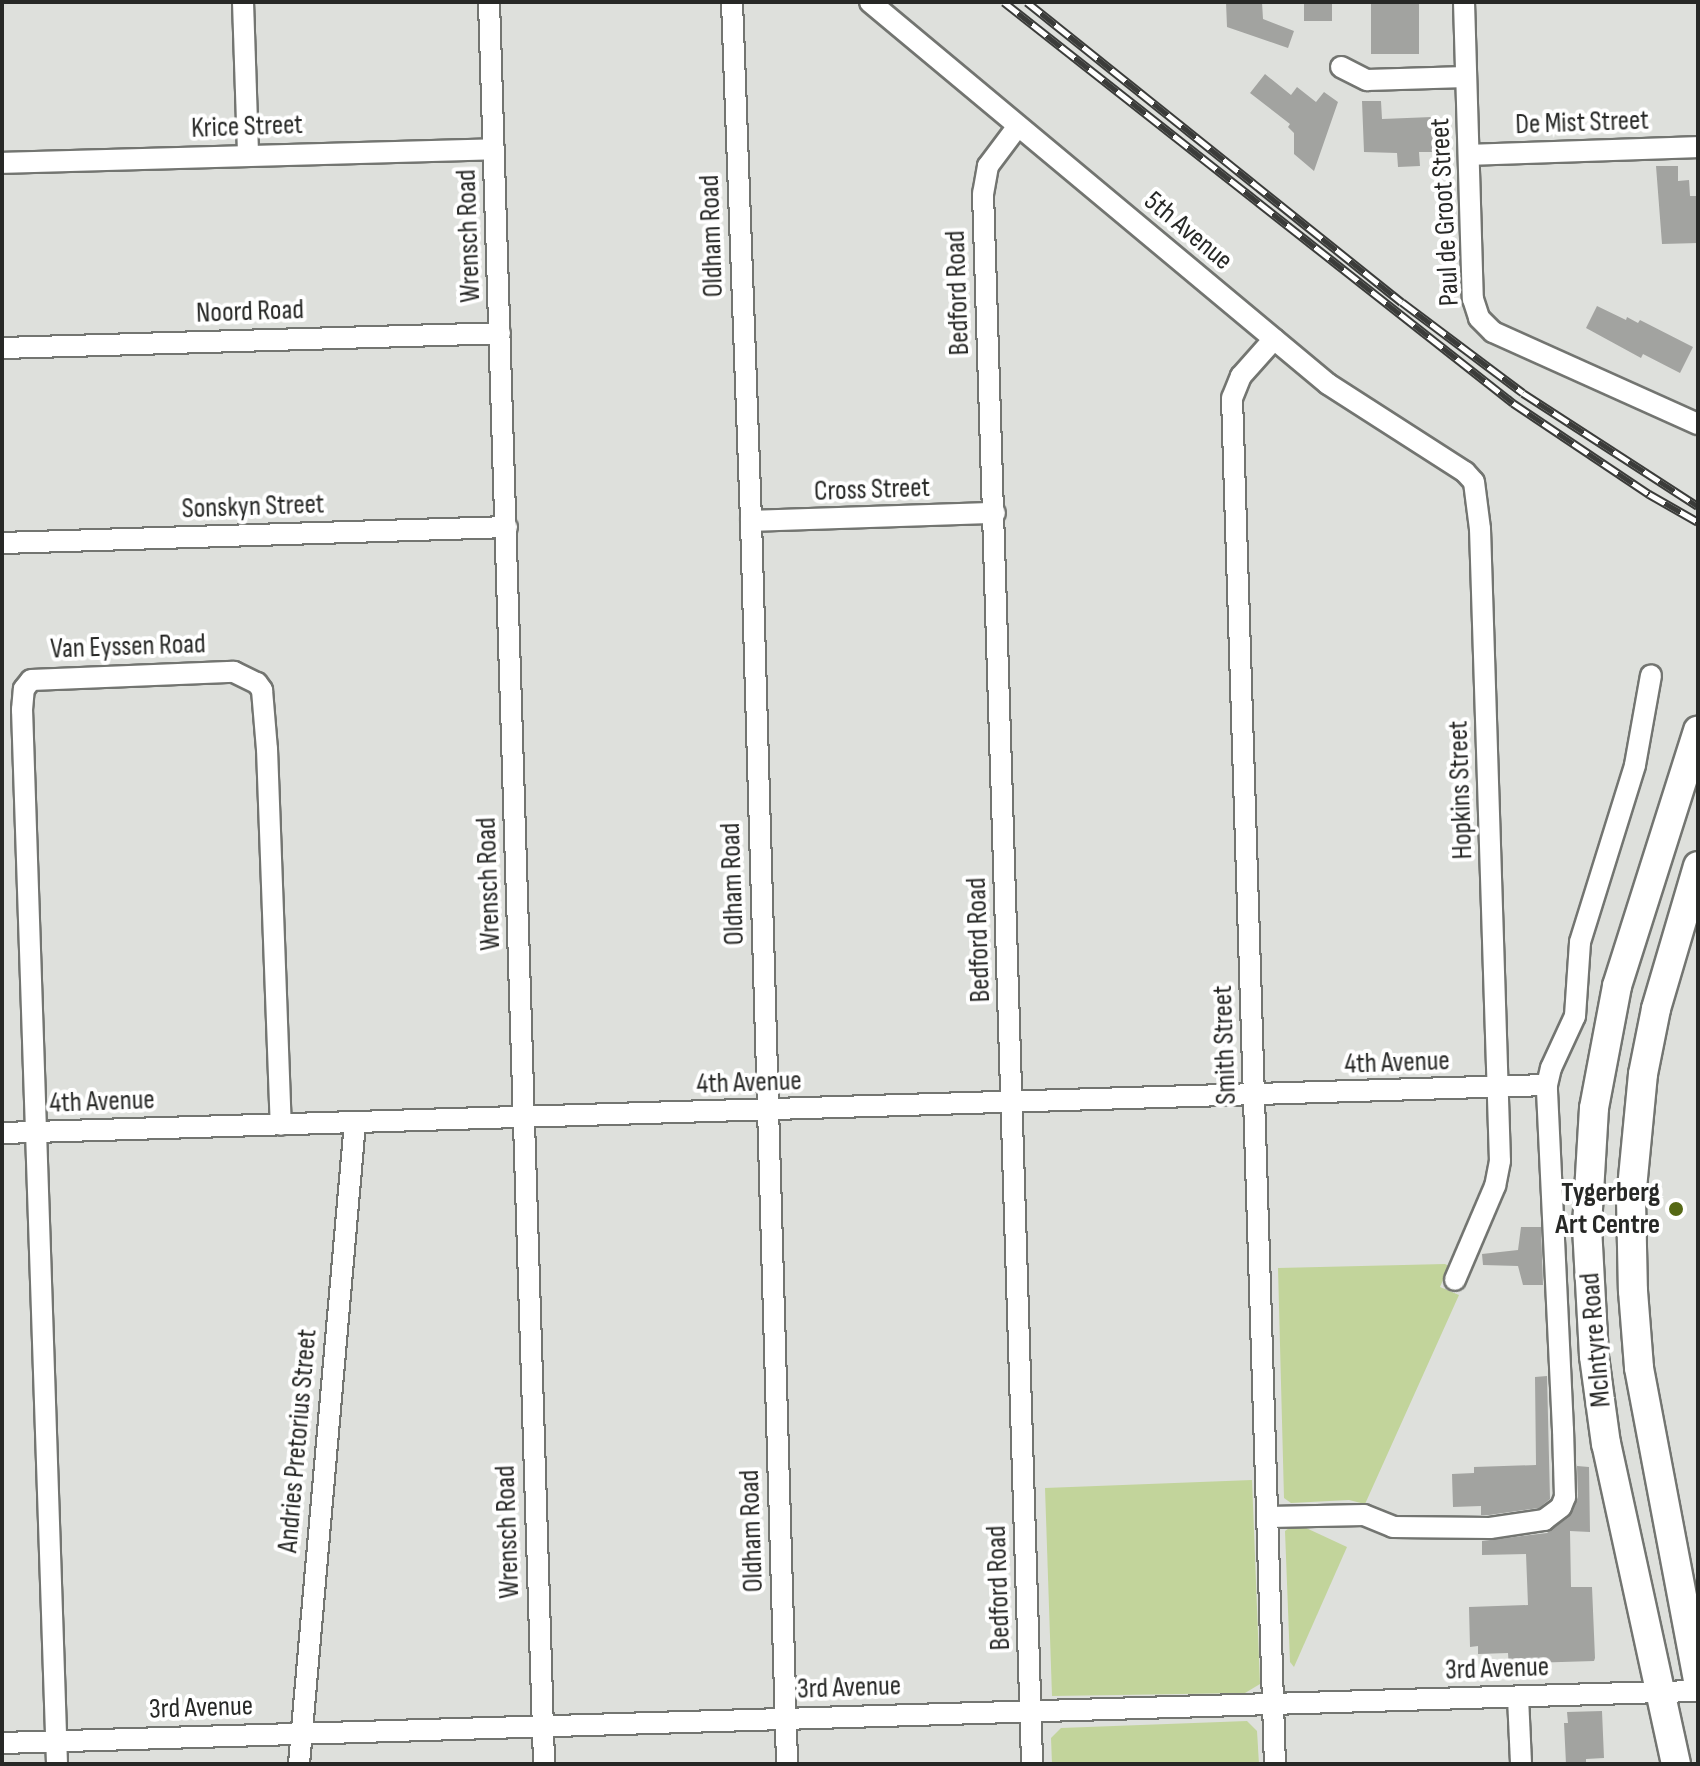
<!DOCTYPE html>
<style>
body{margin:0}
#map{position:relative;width:1700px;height:1766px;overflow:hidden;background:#dee0dc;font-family:"Sofia Sans Condensed",sans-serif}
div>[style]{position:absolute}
.green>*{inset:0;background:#c2d49b}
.building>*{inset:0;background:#a2a3a0;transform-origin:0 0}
.roads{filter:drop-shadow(2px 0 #737571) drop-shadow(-2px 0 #737571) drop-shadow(0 2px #737571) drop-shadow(0 -2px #737571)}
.street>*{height:20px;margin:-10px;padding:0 10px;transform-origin:10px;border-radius:10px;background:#fff}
.secondary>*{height:28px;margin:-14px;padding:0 14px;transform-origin:14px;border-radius:14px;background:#fff}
.rail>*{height:9px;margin-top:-4.5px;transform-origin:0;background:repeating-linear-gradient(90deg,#fff 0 18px,#3b3c3a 0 36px);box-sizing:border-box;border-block:2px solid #3b3c3a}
.dots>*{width:22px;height:22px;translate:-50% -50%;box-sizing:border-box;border:4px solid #fff;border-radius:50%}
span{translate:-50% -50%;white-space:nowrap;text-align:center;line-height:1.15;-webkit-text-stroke:8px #fff;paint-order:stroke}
.street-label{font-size:28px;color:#272826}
.poi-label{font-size:28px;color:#272826;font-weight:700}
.right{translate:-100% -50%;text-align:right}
.frame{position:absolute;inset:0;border:4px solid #272826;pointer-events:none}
</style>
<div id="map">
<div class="green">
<i style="clip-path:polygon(1445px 1264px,1449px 1266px,1440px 1287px,1459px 1295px,1365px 1504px,1349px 1500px,1291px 1503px,1284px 1498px,1278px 1268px)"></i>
<i style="clip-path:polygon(1252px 1480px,1260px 1684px,1245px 1693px,1052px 1696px,1045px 1488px)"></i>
<i style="clip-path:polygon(1292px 1526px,1304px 1527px,1347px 1547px,1294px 1667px,1290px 1662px,1285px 1531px)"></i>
<i style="clip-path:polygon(1247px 1721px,1257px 1731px,1259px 1764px,1052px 1764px,1051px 1738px,1061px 1728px)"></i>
</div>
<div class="building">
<i style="clip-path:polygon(1226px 2px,1262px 2px,1263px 19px,1294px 31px,1288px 48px,1227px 27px)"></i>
<i style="left:1304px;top:2px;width:28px;height:19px"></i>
<i style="left:1371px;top:2px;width:48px;height:52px"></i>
<i style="clip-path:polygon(1265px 74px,1291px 95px,1297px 87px,1316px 102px,1324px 92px,1338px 102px,1314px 171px,1294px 154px,1294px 133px,1288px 127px,1290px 124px,1250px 93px)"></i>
<i style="clip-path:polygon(1362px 101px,1381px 101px,1382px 119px,1432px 117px,1433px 152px,1419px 152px,1420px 166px,1398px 167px,1397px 153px,1364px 152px)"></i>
<i style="clip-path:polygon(1656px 166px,1678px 166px,1678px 181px,1689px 180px,1690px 196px,1697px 196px,1698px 243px,1662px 244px)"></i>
<i style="clip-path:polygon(1597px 306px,1626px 320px,1627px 317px,1638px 323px,1640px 320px,1693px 347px,1680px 373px,1643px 354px,1641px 358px,1586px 328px)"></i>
<i style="clip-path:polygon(1521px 1227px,1541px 1227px,1543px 1285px,1523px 1285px,1518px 1266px,1483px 1265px,1482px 1254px,1518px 1250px)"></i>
<i style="clip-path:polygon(1547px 1376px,1550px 1499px,1539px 1508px,1489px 1515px,1481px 1515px,1481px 1506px,1453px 1507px,1452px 1474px,1474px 1473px,1474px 1467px,1536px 1465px,1535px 1377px)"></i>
<i style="clip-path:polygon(1577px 1466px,1589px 1467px,1590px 1532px,1570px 1531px,1571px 1587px,1592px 1587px,1595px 1658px,1594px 1661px,1529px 1663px,1530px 1668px,1509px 1669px,1508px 1653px,1478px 1654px,1478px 1646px,1470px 1647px,1469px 1607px,1528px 1605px,1526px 1554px,1482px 1555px,1482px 1541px,1547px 1533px,1569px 1517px,1578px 1497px)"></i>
<i style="clip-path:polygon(1602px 1711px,1604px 1758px,1586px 1759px,1586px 1764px,1566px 1764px,1564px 1723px,1568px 1723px,1567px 1712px)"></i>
</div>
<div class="roads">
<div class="street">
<i style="left:243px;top:2px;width:153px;rotate:88.1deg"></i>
<i style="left:489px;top:2px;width:1763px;rotate:88.21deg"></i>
<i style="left:732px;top:2px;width:519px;rotate:87.9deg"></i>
<i style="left:751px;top:521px;width:1244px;rotate:88.34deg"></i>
<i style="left:870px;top:2px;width:596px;rotate:39.83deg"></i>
<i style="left:1328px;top:384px;width:163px;rotate:32.7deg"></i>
<i style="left:1465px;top:472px;width:13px;rotate:48deg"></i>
<i style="left:1474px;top:482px;width:47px;rotate:82.7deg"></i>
<i style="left:1480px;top:529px;width:632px;rotate:88.19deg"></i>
<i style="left:1500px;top:1161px;width:25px;rotate:101deg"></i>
<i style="left:1495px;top:1186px;width:102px;rotate:113.1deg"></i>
<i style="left:1464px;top:2px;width:297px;rotate:88.3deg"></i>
<i style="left:1473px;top:299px;width:20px;rotate:72deg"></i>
<i style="left:1479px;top:318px;width:20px;rotate:45deg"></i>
<i style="left:1493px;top:332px;width:225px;rotate:24.2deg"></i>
<i style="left:1341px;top:67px;width:29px;rotate:27deg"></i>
<i style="left:1367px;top:80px;width:99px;rotate:-1.7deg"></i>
<i style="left:1018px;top:126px;width:50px;rotate:126.9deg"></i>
<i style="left:988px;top:166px;width:27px;rotate:100deg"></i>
<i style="left:983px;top:193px;width:1572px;rotate:88.21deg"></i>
<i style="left:1469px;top:155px;width:229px;rotate:-2deg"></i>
<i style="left:2px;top:163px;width:492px;rotate:-1.6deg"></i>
<i style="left:1274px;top:339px;width:50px;rotate:131.7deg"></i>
<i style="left:1241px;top:376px;width:24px;rotate:112deg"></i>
<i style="left:1232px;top:398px;width:1367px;rotate:88.2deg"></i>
<i style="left:2px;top:348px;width:498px;rotate:-1.7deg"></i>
<i style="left:751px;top:521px;width:244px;rotate:-1.9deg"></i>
<i style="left:2px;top:543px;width:505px;rotate:-1.81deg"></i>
<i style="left:2px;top:1133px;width:1546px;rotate:-1.78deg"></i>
<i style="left:1547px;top:1085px;width:17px;rotate:-77deg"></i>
<i style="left:1551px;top:1068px;width:57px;rotate:-65.2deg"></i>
<i style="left:1575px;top:1016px;width:74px;rotate:-86.1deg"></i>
<i style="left:1580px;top:942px;width:185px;rotate:-72.7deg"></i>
<i style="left:1635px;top:765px;width:91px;rotate:-79.9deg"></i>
<i style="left:1269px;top:1517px;width:95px;rotate:-1.2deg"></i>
<i style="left:1364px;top:1515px;width:31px;rotate:22deg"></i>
<i style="left:1393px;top:1527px;width:97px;rotate:0.6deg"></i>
<i style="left:1490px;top:1528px;width:55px;rotate:-8.4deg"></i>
<i style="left:1544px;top:1520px;width:21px;rotate:-37deg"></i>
<i style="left:1561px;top:1507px;width:11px;rotate:-68deg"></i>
<i style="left:1565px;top:1497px;width:67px;rotate:-91.7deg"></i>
<i style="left:1563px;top:1430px;width:345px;rotate:-92.7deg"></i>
<i style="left:1518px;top:1697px;width:67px;rotate:87.4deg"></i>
<i style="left:2px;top:1743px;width:1697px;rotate:-1.76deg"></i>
<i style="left:57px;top:1764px;width:1055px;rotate:-91.9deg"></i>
<i style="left:22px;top:710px;width:21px;rotate:-85deg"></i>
<i style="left:24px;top:689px;width:11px;rotate:-52deg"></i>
<i style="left:31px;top:680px;width:203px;rotate:-2.3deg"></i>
<i style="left:234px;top:672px;width:25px;rotate:26deg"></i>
<i style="left:257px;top:683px;width:9px;rotate:54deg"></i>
<i style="left:262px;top:690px;width:59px;rotate:85.2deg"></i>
<i style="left:267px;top:749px;width:376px;rotate:87.9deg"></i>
<i style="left:299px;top:1764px;width:644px;rotate:-85.01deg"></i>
</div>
<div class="secondary">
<i style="left:1698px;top:866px;width:149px;rotate:106.4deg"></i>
<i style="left:1656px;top:1009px;width:66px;rotate:101.3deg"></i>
<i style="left:1643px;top:1074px;width:126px;rotate:95.5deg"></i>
<i style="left:1631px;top:1199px;width:92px;rotate:88.8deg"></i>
<i style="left:1633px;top:1291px;width:77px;rotate:85.5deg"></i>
<i style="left:1639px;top:1368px;width:317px;rotate:79.3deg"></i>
<i style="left:1676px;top:1764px;width:328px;rotate:-102.3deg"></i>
<i style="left:1606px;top:1444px;width:89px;rotate:-97.8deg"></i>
<i style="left:1594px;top:1356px;width:130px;rotate:-93.1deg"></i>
<i style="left:1587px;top:1226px;width:118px;rotate:-86.6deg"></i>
<i style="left:1594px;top:1108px;width:124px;rotate:-79.3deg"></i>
<i style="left:1617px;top:986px;width:268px;rotate:-72.4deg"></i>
</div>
</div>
<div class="rail">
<i style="left:1004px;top:2px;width:648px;rotate:38.23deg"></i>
<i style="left:1513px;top:403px;width:164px;rotate:33.8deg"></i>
<i style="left:1649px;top:494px;width:56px;rotate:29.7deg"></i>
<i style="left:1027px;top:2px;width:480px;rotate:38.7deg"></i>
<i style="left:1402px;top:302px;width:151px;rotate:36.9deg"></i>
<i style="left:1523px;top:393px;width:208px;rotate:32.9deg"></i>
</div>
<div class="dots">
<i style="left:1676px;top:1209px;background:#556815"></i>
</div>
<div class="street-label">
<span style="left:1582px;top:123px;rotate:-2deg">De Mist Street</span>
<span style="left:247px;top:127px;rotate:-2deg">Krice Street</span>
<span style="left:1445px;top:212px;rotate:-93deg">Paul de Groot Street</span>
<span style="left:1188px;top:231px;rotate:40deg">5th Avenue</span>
<span style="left:469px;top:236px;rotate:-92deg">Wrensch Road</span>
<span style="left:712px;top:236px;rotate:-92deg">Oldham Road</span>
<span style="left:958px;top:293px;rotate:-92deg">Bedford Road</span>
<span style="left:250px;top:312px;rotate:-2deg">Noord Road</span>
<span style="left:872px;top:490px;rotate:-2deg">Cross Street</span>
<span style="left:253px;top:507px;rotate:-2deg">Sonskyn Street</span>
<span style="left:128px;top:647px;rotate:-2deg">Van Eyssen Road</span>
<span style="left:1461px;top:790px;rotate:-92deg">Hopkins Street</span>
<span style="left:489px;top:884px;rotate:-92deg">Wrensch Road</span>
<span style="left:733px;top:884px;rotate:-92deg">Oldham Road</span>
<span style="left:979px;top:940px;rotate:-92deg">Bedford Road</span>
<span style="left:1225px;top:1045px;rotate:-92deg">Smith Street</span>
<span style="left:1397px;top:1063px;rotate:-2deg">4th Avenue</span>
<span style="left:749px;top:1083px;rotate:-2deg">4th Avenue</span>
<span style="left:102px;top:1102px;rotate:-2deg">4th Avenue</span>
<span style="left:1596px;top:1340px;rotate:-95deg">McIntyre Road</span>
<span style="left:298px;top:1441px;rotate:-85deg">Andries Pretorius Street</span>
<span style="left:752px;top:1531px;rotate:-92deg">Oldham Road</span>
<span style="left:508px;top:1532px;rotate:-92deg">Wrensch Road</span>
<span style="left:999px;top:1588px;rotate:-92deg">Bedford Road</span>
<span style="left:1497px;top:1669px;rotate:-2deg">3rd Avenue</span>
<span style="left:849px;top:1688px;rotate:-2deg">3rd Avenue</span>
<span style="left:201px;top:1708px;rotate:-2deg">3rd Avenue</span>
</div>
<div class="poi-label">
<span class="right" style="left:1660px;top:1209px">Tygerberg<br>Art Centre</span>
</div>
<div class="frame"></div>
</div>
